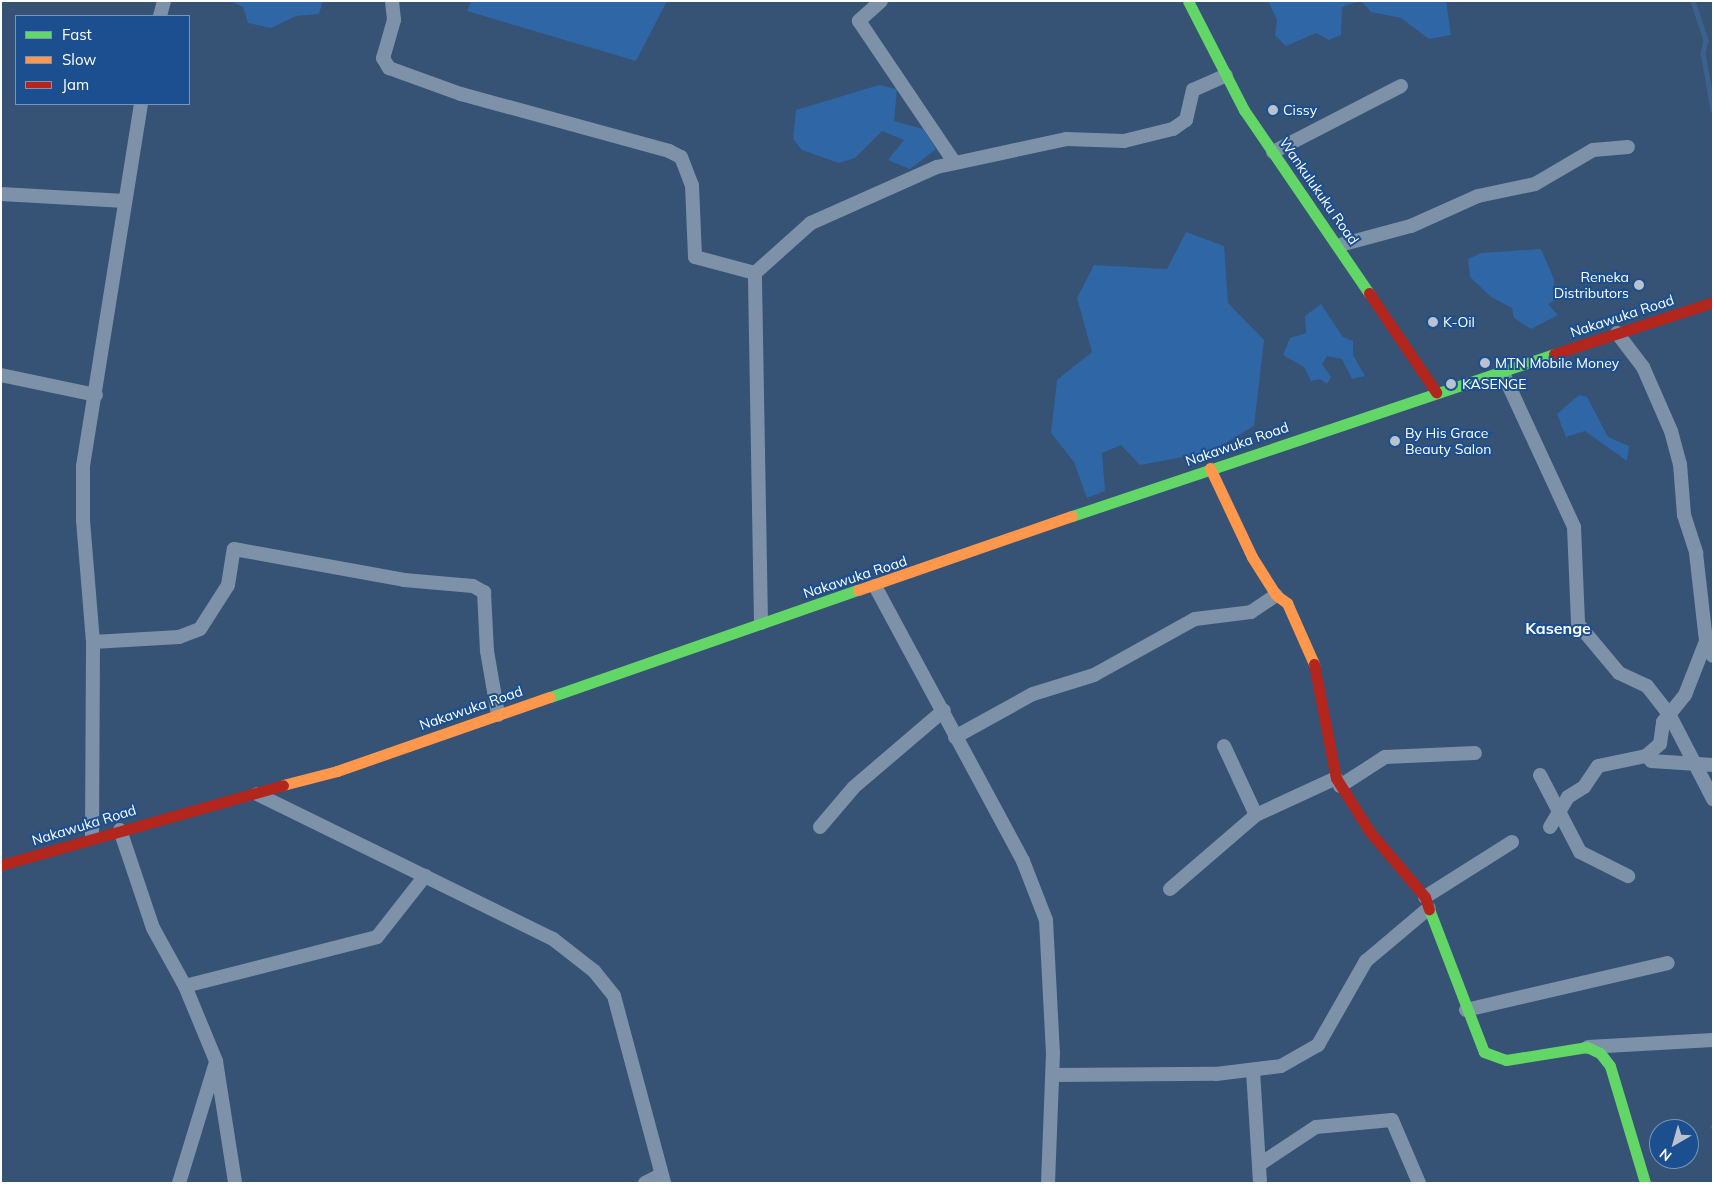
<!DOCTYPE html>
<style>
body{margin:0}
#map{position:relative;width:1714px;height:1184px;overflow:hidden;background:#365274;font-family:Mulish,sans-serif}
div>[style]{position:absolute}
.green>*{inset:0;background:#2f66a5}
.stream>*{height:4.5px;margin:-2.25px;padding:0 2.25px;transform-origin:2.25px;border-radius:2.25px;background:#3b618d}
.street>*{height:14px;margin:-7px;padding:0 7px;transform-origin:7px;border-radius:7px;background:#7d92a8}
.fast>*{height:11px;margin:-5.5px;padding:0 5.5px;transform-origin:5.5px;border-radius:5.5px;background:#63d668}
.slow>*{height:11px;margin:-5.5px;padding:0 5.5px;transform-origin:5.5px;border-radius:5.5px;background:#ff974d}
.jam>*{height:11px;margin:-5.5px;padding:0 5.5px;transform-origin:5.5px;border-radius:5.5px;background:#b3261e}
.dots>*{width:14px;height:14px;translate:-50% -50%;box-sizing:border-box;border:2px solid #1b4f8f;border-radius:50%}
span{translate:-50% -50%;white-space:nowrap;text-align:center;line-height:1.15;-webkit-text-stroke:4px #1b4f8f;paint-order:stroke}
.poi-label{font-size:14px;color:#fff}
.left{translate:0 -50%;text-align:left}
.right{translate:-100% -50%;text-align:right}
.street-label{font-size:14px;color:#fff}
.quarter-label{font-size:16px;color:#fff;font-weight:700}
.frame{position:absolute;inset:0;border:2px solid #fff;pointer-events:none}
.legend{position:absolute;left:15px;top:15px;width:175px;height:90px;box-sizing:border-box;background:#1b4f8f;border:1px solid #7695bc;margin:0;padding:6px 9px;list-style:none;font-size:15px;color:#fff}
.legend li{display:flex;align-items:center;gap:10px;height:25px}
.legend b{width:25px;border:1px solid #7695bc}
.north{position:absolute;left:1649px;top:1119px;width:50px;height:50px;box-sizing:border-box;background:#1b4f8f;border:1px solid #7695bc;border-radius:50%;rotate:218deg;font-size:14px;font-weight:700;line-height:20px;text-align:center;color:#fff}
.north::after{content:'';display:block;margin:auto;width:18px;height:22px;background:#b9c2ce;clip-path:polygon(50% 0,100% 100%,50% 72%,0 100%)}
</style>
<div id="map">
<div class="green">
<i style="clip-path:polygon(230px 1px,323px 1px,319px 14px,296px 16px,271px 28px,248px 23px,243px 7px)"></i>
<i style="clip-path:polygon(471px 1px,667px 1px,636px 61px,467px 11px)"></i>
<i style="clip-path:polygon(1268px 1px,1359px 1px,1342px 7px,1341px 35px,1329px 40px,1316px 33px,1286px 46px,1275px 35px,1277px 20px)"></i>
<i style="clip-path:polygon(1361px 1px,1446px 1px,1451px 35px,1429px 39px,1401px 18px,1371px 12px)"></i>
<i style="clip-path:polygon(879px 85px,897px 89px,894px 121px,923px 129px,936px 149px,910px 169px,888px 160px,904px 140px,882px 131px,855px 158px,839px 163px,802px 150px,793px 139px,796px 110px)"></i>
<i style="clip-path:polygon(1186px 232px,1224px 246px,1228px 303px,1264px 340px,1254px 426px,1210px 452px,1140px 465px,1121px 445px,1102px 453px,1105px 491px,1087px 498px,1074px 462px,1051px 433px,1057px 380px,1092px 352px,1077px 298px,1094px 265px,1167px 269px)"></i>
<i style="clip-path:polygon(1541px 249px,1554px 279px,1554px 301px,1548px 304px,1558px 315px,1531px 329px,1514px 318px,1512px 308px,1491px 297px,1470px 277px,1468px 259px,1481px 253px)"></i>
<i style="clip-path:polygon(1321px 304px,1343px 337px,1353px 341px,1353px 355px,1365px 376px,1352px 379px,1342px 359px,1327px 356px,1322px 364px,1331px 377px,1327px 384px,1320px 379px,1311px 381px,1304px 367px,1283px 355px,1290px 338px,1306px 333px,1305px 316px)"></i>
<i style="clip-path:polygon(1579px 395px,1587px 397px,1608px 437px,1629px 446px,1627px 461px,1585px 431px,1566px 437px,1557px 414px)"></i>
</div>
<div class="stream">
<i style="left:1693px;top:1px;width:41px;rotate:71.6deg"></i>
<i style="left:1706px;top:40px;width:13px;rotate:103deg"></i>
<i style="left:1703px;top:53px;width:57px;rotate:79.9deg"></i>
<i style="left:1712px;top:1127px;width:1px"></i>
</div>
<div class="street">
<i style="left:392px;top:1px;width:19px;rotate:84deg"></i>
<i style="left:394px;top:20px;width:40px;rotate:106deg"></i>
<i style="left:383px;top:58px;width:12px;rotate:59deg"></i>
<i style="left:389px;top:68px;width:77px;rotate:19.9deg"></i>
<i style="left:461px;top:94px;width:216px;rotate:15.3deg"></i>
<i style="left:669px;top:151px;width:13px;rotate:27deg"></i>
<i style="left:681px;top:157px;width:30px;rotate:69deg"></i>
<i style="left:692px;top:185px;width:72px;rotate:87.6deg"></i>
<i style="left:695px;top:257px;width:62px;rotate:14.9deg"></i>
<i style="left:881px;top:1px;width:30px;rotate:138deg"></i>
<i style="left:859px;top:21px;width:170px;rotate:56deg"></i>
<i style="left:160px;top:16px;width:16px;rotate:-75deg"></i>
<i style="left:1273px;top:152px;width:144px;rotate:-27.3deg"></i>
<i style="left:1px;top:194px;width:124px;rotate:3.2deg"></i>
<i style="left:1340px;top:245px;width:73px;rotate:-15deg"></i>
<i style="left:1411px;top:226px;width:73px;rotate:-24.1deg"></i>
<i style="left:1478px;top:196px;width:58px;rotate:-11.9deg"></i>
<i style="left:1535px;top:184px;width:67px;rotate:-30.4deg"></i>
<i style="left:1593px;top:150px;width:35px;rotate:-5deg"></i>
<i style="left:1617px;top:333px;width:43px;rotate:52.6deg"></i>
<i style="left:1643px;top:367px;width:70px;rotate:66.4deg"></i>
<i style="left:1671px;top:431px;width:34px;rotate:75deg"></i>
<i style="left:1680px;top:464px;width:51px;rotate:85.5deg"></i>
<i style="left:1684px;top:515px;width:40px;rotate:72deg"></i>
<i style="left:1696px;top:553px;width:97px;rotate:83.5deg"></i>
<i style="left:1707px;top:649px;width:9px;rotate:49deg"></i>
<i style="left:1502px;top:371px;width:172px;rotate:65.2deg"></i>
<i style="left:1574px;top:527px;width:97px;rotate:87.6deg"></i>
<i style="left:1578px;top:624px;width:64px;rotate:50.1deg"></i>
<i style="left:1619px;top:673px;width:31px;rotate:25deg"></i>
<i style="left:1647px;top:686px;width:36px;rotate:52deg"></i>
<i style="left:1669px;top:714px;width:96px;rotate:62.6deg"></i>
<i style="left:1px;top:375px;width:97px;rotate:11.9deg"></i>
<i style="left:875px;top:586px;width:312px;rotate:61.7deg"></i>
<i style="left:1023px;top:861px;width:63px;rotate:68.7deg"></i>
<i style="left:1046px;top:920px;width:133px;rotate:87deg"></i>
<i style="left:1053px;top:1053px;width:130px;rotate:92.2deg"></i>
<i style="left:761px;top:623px;width:350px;rotate:-91deg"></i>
<i style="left:755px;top:273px;width:75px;rotate:-41.8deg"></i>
<i style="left:811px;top:223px;width:138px;rotate:-24deg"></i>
<i style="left:937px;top:167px;width:132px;rotate:-12.2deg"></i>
<i style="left:1066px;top:139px;width:58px;rotate:2deg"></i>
<i style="left:1124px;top:141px;width:50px;rotate:-13.8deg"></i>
<i style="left:1173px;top:129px;width:16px;rotate:-35deg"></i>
<i style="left:1186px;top:120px;width:31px;rotate:-77deg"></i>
<i style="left:1193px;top:90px;width:36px;rotate:-24deg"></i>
<i style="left:93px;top:642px;width:86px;rotate:-3.3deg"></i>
<i style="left:179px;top:637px;width:22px;rotate:-21deg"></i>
<i style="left:200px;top:629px;width:52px;rotate:-57.5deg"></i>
<i style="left:228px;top:585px;width:36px;rotate:-81deg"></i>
<i style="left:234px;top:549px;width:173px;rotate:10.3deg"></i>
<i style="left:404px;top:580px;width:69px;rotate:5deg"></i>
<i style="left:473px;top:586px;width:13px;rotate:29deg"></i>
<i style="left:484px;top:592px;width:59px;rotate:87.1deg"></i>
<i style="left:487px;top:651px;width:65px;rotate:80.2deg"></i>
<i style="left:955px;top:737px;width:89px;rotate:-28.9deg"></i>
<i style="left:1033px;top:694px;width:64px;rotate:-17.3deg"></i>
<i style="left:1094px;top:675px;width:115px;rotate:-29deg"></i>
<i style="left:1195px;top:619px;width:56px;rotate:-7.1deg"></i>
<i style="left:1251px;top:612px;width:30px;rotate:-34deg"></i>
<i style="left:1224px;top:746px;width:76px;rotate:65.1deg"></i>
<i style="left:1651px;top:761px;width:62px;rotate:3.7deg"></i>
<i style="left:1540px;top:775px;width:87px;rotate:62.5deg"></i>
<i style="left:1580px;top:852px;width:54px;rotate:26.6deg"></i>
<i style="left:1340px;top:786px;width:54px;rotate:-32.8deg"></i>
<i style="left:1385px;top:757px;width:90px;rotate:-2.5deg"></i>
<i style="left:257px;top:794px;width:330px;rotate:26.1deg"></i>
<i style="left:553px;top:939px;width:52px;rotate:38deg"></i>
<i style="left:594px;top:971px;width:32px;rotate:51deg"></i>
<i style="left:614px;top:996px;width:194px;rotate:75deg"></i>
<i style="left:820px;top:827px;width:52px;rotate:-49.6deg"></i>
<i style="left:854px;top:787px;width:118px;rotate:-40.5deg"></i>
<i style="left:1550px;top:827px;width:35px;rotate:-59deg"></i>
<i style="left:1568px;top:797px;width:19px;rotate:-32deg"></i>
<i style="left:1584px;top:787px;width:25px;rotate:-56deg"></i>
<i style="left:1598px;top:766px;width:49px;rotate:-11.8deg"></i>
<i style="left:1646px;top:756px;width:18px;rotate:-41deg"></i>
<i style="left:1660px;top:744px;width:22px;rotate:-82deg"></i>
<i style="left:1663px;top:722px;width:35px;rotate:-51deg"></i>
<i style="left:1685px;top:695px;width:58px;rotate:-68.7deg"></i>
<i style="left:120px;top:830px;width:103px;rotate:71.4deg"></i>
<i style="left:153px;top:928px;width:66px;rotate:61.1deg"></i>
<i style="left:185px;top:986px;width:81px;rotate:67.5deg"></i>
<i style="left:216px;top:1061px;width:123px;rotate:81.1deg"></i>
<i style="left:92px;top:838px;width:196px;rotate:-89.7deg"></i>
<i style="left:93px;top:642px;width:122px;rotate:-94.7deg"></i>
<i style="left:83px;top:520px;width:54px;rotate:-90deg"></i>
<i style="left:83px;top:466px;width:367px;rotate:-80.9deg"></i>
<i style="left:1170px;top:889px;width:113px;rotate:-40.7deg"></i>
<i style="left:1256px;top:815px;width:88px;rotate:-24.8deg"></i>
<i style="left:1425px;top:897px;width:103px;rotate:-32.3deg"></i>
<i style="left:185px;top:986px;width:198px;rotate:-14.3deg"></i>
<i style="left:377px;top:937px;width:78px;rotate:-51.8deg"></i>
<i style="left:1466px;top:1010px;width:207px;rotate:-13.1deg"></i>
<i style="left:1588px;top:1047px;width:125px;rotate:-3.2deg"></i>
<i style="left:1253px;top:1071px;width:112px;rotate:86.4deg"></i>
<i style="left:1053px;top:1075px;width:163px;rotate:-0.4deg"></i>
<i style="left:1216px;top:1074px;width:65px;rotate:-7deg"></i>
<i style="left:1281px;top:1066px;width:43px;rotate:-29.6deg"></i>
<i style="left:1318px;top:1045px;width:97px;rotate:-60.3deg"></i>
<i style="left:1366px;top:961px;width:82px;rotate:-40.1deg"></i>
<i style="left:1260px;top:1164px;width:67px;rotate:-33.5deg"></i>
<i style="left:1316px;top:1127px;width:76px;rotate:-5.3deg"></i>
<i style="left:1392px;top:1120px;width:69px;rotate:66.8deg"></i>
<i style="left:179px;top:1183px;width:127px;rotate:-73deg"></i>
<i style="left:645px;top:1183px;width:18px;rotate:-27deg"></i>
</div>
<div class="fast">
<i style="left:1188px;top:1px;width:123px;rotate:62.8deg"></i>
<i style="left:1244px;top:110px;width:222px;rotate:55.7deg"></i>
<i style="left:1072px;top:516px;width:508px;rotate:-18.58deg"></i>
<i style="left:550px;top:697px;width:326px;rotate:-19.2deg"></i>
<i style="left:1429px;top:909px;width:153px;rotate:69deg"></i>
<i style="left:1484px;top:1052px;width:23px;rotate:20deg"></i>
<i style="left:1506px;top:1060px;width:82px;rotate:-9.1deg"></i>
<i style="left:1587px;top:1047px;width:14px;rotate:25deg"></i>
<i style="left:1600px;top:1053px;width:16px;rotate:52deg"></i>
<i style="left:1610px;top:1066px;width:122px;rotate:73.3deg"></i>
</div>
<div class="slow">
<i style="left:1210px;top:468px;width:98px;rotate:64.7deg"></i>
<i style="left:1252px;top:557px;width:45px;rotate:57.7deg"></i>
<i style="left:1276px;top:595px;width:14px;rotate:36deg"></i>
<i style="left:1287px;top:603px;width:67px;rotate:66.1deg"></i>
<i style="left:858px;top:590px;width:226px;rotate:-19.1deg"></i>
<i style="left:283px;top:785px;width:56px;rotate:-14.5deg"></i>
<i style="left:337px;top:771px;width:225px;rotate:-19.2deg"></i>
</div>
<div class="jam">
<i style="left:1369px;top:293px;width:120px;rotate:55.9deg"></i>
<i style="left:1554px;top:354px;width:167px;rotate:-18.1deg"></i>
<i style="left:1314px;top:664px;width:116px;rotate:79.1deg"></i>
<i style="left:1336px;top:778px;width:64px;rotate:57.8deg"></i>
<i style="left:1370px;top:832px;width:85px;rotate:49.8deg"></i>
<i style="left:1425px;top:897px;width:13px;rotate:72deg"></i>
<i style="left:1px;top:865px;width:293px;rotate:-15.8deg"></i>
</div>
<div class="dots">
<i style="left:1273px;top:110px;background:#b9c2ce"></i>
<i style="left:1639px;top:285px;background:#b9c2ce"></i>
<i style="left:1433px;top:322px;background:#b9c2ce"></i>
<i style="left:1485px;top:363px;background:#b9c2ce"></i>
<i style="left:1451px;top:384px;background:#b9c2ce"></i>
<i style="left:1395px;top:441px;background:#b9c2ce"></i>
</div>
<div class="poi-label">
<span class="left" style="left:1283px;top:110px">Cissy</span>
<span class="right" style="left:1629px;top:285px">Reneka<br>Distributors</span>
<span class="left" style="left:1443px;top:322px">K-Oil</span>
<span class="left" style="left:1495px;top:363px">MTN Mobile Money</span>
<span class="left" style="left:1462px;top:384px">KASENGE</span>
<span class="left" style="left:1405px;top:441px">By His Grace<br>Beauty Salon</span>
</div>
<div class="street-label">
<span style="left:1319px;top:191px;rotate:55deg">Wankulukuku Road</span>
<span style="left:1622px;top:316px;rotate:-18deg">Nakawuka Road</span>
<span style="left:1237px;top:444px;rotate:-19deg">Nakawuka Road</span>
<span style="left:855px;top:577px;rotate:-18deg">Nakawuka Road</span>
<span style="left:471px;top:708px;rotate:-19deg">Nakawuka Road</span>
<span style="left:84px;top:825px;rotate:-17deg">Nakawuka Road</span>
</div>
<div class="quarter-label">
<span style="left:1558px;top:628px">Kasenge</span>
</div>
<div class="frame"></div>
<ul class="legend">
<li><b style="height:6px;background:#63d668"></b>Fast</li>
<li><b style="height:6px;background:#ff974d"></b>Slow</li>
<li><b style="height:6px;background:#b3261e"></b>Jam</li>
</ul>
<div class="north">N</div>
</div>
